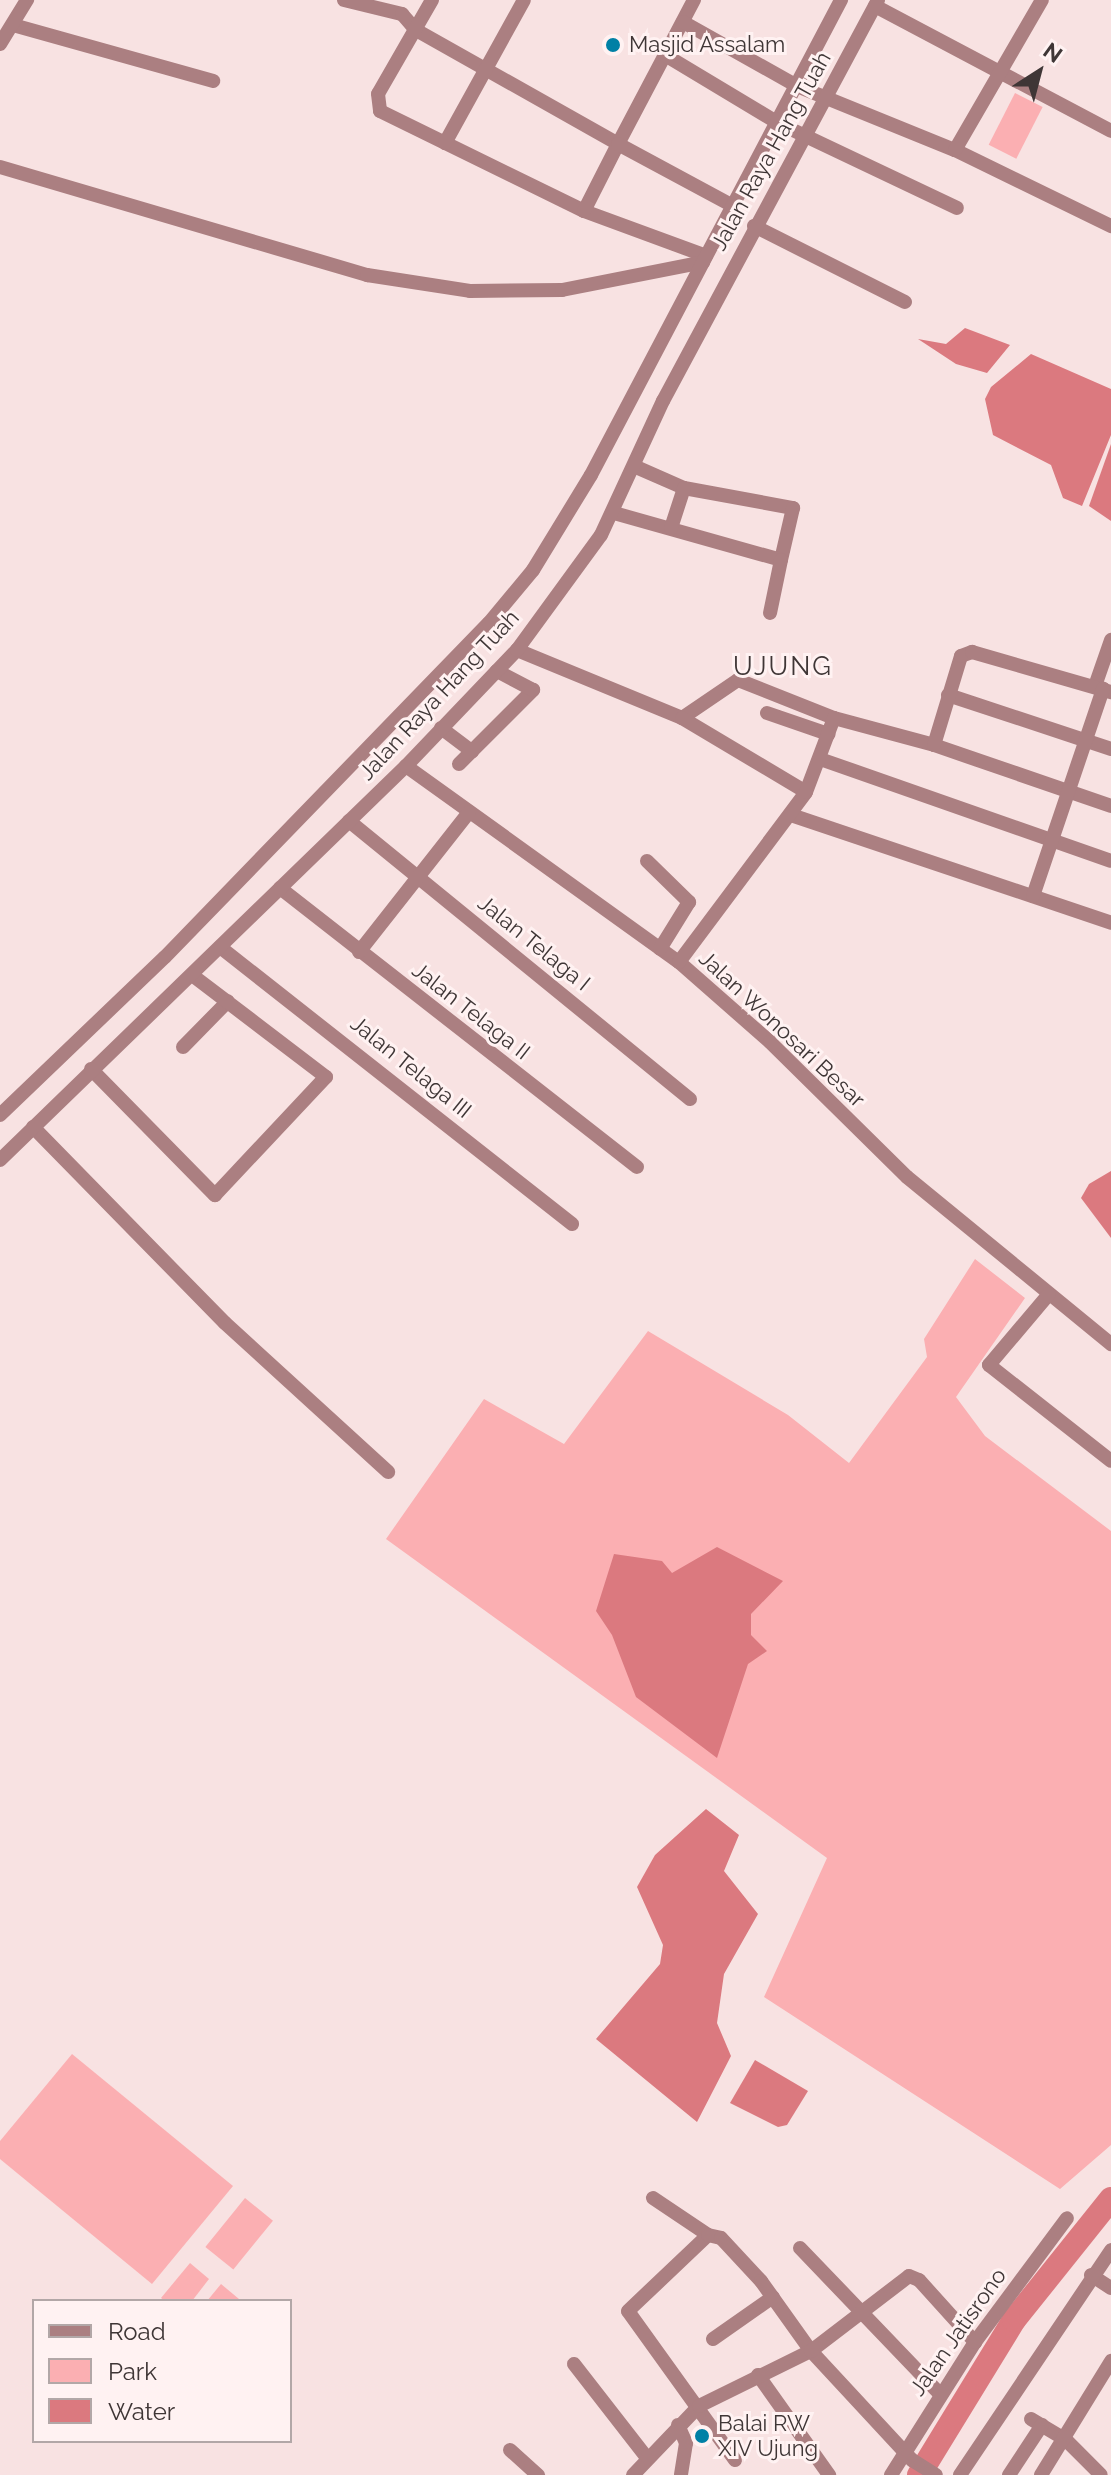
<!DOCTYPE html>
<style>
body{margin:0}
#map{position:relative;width:1111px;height:2475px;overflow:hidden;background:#f8e2e2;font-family:Raleway,sans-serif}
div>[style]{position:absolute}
.green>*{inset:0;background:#fbafb2;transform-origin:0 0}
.water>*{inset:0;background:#db797f}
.river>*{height:24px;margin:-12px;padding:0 12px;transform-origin:12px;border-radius:12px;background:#db797f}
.minor>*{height:14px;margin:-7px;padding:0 7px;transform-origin:7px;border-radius:7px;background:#ab7f81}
.dots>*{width:22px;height:22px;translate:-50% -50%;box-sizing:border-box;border:4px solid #fff2f2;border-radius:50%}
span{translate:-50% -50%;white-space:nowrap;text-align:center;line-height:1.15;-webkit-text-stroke:6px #fff2f2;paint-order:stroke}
.poi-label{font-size:22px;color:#3f3636}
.left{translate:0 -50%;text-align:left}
.street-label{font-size:22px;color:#3f3636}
.quarter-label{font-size:26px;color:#3f3636;letter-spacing:2px}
.legend{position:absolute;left:32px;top:2299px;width:260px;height:144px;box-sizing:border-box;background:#fff2f2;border:2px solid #b2a7a7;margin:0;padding:10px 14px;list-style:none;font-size:24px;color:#3f3636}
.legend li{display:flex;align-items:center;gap:16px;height:40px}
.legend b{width:40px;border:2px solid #b2a7a7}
.north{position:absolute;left:999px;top:32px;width:80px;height:80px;-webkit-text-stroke:6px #fff2f2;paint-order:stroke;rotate:36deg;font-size:22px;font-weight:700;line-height:32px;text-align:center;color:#3f3636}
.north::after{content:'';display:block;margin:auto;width:28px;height:36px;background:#3f3636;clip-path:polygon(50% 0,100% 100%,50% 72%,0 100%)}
</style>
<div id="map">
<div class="green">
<i style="left:1015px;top:93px;width:31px;height:58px;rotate:27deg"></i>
<i style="clip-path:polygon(975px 1259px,1025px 1298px,956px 1397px,985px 1436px,1111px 1531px,1111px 2145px,1060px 2189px,764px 1997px,827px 1858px,386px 1539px,484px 1399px,564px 1444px,648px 1331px,788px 1415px,849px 1463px,927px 1357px,924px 1339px)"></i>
<i style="clip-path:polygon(72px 2054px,233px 2186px,152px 2284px,0 2159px,0 2141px)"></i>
<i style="left:245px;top:2198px;width:36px;height:63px;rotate:39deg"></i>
<i style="clip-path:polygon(190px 2263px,209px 2279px,192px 2301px,165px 2301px,161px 2298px)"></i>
<i style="clip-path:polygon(221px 2284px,239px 2299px,237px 2301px,207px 2301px)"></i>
</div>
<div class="water">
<i style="clip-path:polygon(965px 328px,1010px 345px,987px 373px,956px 364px,918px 339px,946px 344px)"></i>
<i style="clip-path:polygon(1031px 354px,1111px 389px,1111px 435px,1082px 506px,1063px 498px,1051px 465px,993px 435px,985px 399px,991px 387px)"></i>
<i style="clip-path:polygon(1111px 444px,1111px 521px,1089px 506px)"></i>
<i style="clip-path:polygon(1111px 1171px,1111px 1238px,1081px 1198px,1089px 1184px)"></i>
<i style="clip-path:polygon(717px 1547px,783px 1581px,751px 1614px,751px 1635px,767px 1651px,748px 1664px,717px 1758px,636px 1697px,612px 1635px,596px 1611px,614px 1554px,662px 1561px,672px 1573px)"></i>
<i style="clip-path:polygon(706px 1809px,739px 1835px,724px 1871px,758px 1914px,724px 1974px,717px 2023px,731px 2056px,697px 2122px,596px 2039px,660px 1964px,663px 1945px,637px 1887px,655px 1855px)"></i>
<i style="clip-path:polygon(755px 2060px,808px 2091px,787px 2125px,778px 2127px,730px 2103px)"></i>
</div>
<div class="river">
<i style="left:919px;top:2475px;width:182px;rotate:-58.5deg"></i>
<i style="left:1014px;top:2320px;width:155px;rotate:-51.3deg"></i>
</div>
<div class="minor">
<i style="left:344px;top:0;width:60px;rotate:13.6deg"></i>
<i style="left:402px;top:14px;width:21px;rotate:49deg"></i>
<i style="left:416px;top:30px;width:232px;rotate:29.4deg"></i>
<i style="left:618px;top:144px;width:163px;rotate:-62.2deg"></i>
<i style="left:432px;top:0;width:108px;rotate:119.9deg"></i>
<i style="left:378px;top:94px;width:17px;rotate:83deg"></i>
<i style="left:380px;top:111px;width:227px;rotate:26.1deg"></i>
<i style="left:584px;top:211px;width:130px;rotate:20.2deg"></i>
<i style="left:875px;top:6px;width:267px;rotate:27.9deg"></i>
<i style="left:683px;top:22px;width:131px;rotate:29.3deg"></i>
<i style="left:797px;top:86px;width:170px;rotate:22.1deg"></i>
<i style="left:955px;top:150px;width:174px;rotate:26deg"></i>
<i style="left:13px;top:25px;width:208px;rotate:15.6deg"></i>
<i style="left:0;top:44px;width:52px;rotate:-58.5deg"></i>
<i style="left:665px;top:55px;width:132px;rotate:31deg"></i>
<i style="left:778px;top:123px;width:198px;rotate:25.4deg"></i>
<i style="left:445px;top:143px;width:163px;rotate:-61.1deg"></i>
<i style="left:955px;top:150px;width:173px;rotate:-59.9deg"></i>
<i style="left:0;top:167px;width:383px;rotate:16.4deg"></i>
<i style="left:367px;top:275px;width:104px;rotate:8.8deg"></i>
<i style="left:470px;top:291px;width:92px;rotate:-0.6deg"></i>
<i style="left:562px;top:290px;width:144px;rotate:-11.2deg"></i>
<i style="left:584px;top:211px;width:75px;rotate:-63.1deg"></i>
<i style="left:618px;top:144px;width:131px;rotate:28.3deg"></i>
<i style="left:754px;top:226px;width:169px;rotate:26.7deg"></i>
<i style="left:636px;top:467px;width:52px;rotate:23.6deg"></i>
<i style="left:684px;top:488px;width:111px;rotate:10.4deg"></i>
<i style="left:793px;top:508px;width:53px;rotate:103deg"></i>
<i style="left:614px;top:513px;width:173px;rotate:15.7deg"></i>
<i style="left:781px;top:560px;width:54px;rotate:101.7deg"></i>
<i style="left:671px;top:528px;width:42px;rotate:-72deg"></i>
<i style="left:517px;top:650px;width:178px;rotate:22.4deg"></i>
<i style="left:682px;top:718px;width:68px;rotate:-34.2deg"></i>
<i style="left:738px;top:680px;width:103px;rotate:21.6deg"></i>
<i style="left:834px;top:718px;width:104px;rotate:15.1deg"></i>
<i style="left:934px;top:745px;width:187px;rotate:19deg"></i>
<i style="left:1095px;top:686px;width:49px;rotate:-70.8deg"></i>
<i style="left:948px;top:695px;width:172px;rotate:18.3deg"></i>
<i style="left:767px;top:713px;width:65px;rotate:19deg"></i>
<i style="left:682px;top:718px;width:144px;rotate:30.8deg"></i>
<i style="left:441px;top:728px;width:39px;rotate:37deg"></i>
<i style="left:934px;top:745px;width:93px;rotate:-73.1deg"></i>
<i style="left:961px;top:656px;width:12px;rotate:-20deg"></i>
<i style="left:972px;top:652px;width:145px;rotate:16.1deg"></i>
<i style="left:820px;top:759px;width:308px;rotate:19.3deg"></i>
<i style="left:459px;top:764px;width:105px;rotate:-45deg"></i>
<i style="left:533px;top:690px;width:41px;rotate:-152.2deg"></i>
<i style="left:406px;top:766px;width:336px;rotate:35.7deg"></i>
<i style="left:679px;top:962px;width:121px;rotate:41.3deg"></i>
<i style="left:770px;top:1042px;width:192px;rotate:44.6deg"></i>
<i style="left:907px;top:1177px;width:264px;rotate:39.3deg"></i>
<i style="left:791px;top:815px;width:338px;rotate:18.6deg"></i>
<i style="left:349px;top:821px;width:440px;rotate:39.2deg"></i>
<i style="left:647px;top:861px;width:59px;rotate:44.3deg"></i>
<i style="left:689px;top:902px;width:55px;rotate:121.7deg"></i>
<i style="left:280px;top:888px;width:453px;rotate:38deg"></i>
<i style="left:1033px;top:896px;width:219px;rotate:-71.3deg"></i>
<i style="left:220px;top:947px;width:448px;rotate:38.2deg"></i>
<i style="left:359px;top:952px;width:178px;rotate:-51.8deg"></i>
<i style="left:679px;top:962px;width:212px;rotate:-53.2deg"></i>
<i style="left:806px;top:792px;width:79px;rotate:-69.3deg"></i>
<i style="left:183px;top:1047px;width:64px;rotate:-45.6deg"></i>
<i style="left:91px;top:1069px;width:177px;rotate:45.5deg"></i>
<i style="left:215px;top:1195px;width:162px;rotate:-46.8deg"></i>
<i style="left:326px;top:1077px;width:168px;rotate:-142.7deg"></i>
<i style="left:0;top:1115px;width:228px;rotate:-43.8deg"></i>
<i style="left:165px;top:957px;width:465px;rotate:-45.9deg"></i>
<i style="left:489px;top:623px;width:69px;rotate:-50.3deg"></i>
<i style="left:533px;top:570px;width:111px;rotate:-58.6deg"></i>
<i style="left:591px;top:475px;width:537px;rotate:-62.24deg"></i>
<i style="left:33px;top:1127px;width:274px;rotate:45.6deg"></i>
<i style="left:225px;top:1323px;width:221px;rotate:42.4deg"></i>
<i style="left:0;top:1160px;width:566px;rotate:-44.14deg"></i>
<i style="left:406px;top:766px;width:161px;rotate:-46.3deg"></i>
<i style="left:517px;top:650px;width:142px;rotate:-53.9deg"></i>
<i style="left:601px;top:535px;width:148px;rotate:-65.2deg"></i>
<i style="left:663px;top:401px;width:455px;rotate:-61.8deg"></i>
<i style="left:1049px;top:1294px;width:93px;rotate:130.2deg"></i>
<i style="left:989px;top:1365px;width:155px;rotate:38.2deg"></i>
<i style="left:653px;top:2198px;width:66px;rotate:33.9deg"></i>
<i style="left:800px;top:2248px;width:202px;rotate:46.2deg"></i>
<i style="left:1091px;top:2275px;width:24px;rotate:33deg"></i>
<i style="left:713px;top:2339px;width:73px;rotate:-35deg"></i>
<i style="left:574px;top:2364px;width:120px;rotate:52.1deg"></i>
<i style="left:758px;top:2375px;width:123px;rotate:54.6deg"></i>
<i style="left:1031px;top:2419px;width:41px;rotate:31deg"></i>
<i style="left:1066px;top:2440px;width:49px;rotate:45deg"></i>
<i style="left:678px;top:2425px;width:20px;rotate:66deg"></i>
<i style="left:686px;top:2443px;width:32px;rotate:99deg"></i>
<i style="left:510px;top:2450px;width:38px;rotate:42deg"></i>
<i style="left:735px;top:2460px;width:183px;rotate:-125.7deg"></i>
<i style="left:628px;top:2311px;width:110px;rotate:-43.5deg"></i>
<i style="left:708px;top:2235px;width:13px;rotate:13deg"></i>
<i style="left:721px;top:2238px;width:59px;rotate:47.1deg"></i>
<i style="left:761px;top:2281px;width:86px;rotate:54.5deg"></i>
<i style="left:811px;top:2351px;width:149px;rotate:47.2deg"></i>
<i style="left:912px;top:2460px;width:28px;rotate:32deg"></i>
<i style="left:633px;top:2475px;width:95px;rotate:-46.3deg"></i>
<i style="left:699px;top:2406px;width:125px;rotate:-26.2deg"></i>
<i style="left:811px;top:2351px;width:123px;rotate:-37.4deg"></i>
<i style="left:909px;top:2276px;width:11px;rotate:22deg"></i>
<i style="left:919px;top:2280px;width:84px;rotate:47.9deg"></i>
<i style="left:891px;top:2475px;width:157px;rotate:-57.7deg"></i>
<i style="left:975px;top:2342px;width:154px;rotate:-53.4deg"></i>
<i style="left:960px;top:2475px;width:271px;rotate:-56.1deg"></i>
<i style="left:1009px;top:2475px;width:60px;rotate:-56.6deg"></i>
<i style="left:1041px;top:2475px;width:134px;rotate:-58.4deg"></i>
</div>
<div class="dots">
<i style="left:613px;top:45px;background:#0080a5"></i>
<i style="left:702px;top:2436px;background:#0080a5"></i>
</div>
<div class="poi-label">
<span class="left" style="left:629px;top:45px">Masjid Assalam</span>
<span class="left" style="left:718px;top:2436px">Balai RW<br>XIV Ujung</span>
</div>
<div class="street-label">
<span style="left:771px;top:151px;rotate:-61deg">Jalan Raya Hang Tuah</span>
<span style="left:439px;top:695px;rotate:-47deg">Jalan Raya Hang Tuah</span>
<span style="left:534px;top:943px;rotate:39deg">Jalan Telaga I</span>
<span style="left:471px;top:1011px;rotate:38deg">Jalan Telaga II</span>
<span style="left:782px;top:1029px;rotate:43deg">Jalan Wonosari Besar</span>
<span style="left:411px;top:1067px;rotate:39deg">Jalan Telaga III</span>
<span style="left:958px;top:2332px;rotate:-55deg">Jalan Jatisrono</span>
</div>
<div class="quarter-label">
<span style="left:783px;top:667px">UJUNG</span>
</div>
<ul class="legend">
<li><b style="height:10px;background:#ab7f81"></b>Road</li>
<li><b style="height:22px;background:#fbafb2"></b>Park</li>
<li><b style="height:22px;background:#db797f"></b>Water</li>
</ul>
<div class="north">N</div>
</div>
